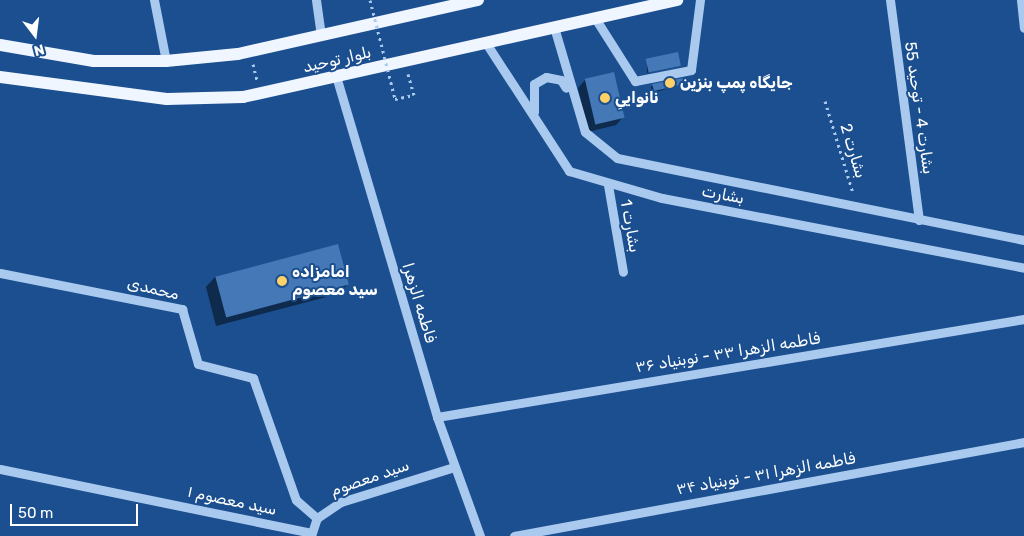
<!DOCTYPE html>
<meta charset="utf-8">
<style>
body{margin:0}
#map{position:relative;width:1024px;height:536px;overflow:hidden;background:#1b4f8f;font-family:Rubik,"Noto Naskh Arabic",sans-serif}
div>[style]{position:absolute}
.shadow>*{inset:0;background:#0007}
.building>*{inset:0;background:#4478b7;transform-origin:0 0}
.path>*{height:3px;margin-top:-1.5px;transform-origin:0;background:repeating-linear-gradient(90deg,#a9c9ee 0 2.5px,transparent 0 6.5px)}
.minor>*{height:9px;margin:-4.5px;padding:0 4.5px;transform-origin:4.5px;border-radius:4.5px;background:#a9c9ee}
.major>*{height:12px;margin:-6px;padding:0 6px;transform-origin:6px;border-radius:6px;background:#f0f6ff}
.path-bridge>*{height:3px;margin-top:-1.5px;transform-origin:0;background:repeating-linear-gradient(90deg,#a9c9ee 0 2.5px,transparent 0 6.5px)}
.dots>*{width:14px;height:14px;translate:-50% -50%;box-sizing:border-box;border:2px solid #1b4f8f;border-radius:50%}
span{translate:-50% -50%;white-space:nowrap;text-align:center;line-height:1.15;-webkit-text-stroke:4px #1b4f8f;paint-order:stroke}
.street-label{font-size:16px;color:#fff}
.poi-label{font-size:16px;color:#fff;font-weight:700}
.left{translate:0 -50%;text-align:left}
.north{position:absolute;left:10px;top:10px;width:50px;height:50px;-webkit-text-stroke:4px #1b4f8f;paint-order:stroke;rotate:165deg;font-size:14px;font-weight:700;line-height:20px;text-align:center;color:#fff}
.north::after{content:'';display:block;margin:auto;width:18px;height:22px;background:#fff;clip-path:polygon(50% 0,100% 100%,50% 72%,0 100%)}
.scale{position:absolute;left:10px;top:504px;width:128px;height:22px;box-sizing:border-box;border:2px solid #fff;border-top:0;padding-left:6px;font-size:15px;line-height:18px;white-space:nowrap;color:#fff;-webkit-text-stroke:4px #1b4f8f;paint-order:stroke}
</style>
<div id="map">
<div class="shadow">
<i style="clip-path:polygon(647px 60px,679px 65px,647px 73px)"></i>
<i style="clip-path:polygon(585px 80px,623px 117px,616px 125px,588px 132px,578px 88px)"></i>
<i style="clip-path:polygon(684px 84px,652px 93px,651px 87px,653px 85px)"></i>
<i style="clip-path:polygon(215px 277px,348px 284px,338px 294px,216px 326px,206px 287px)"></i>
</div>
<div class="building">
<i style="left:678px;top:52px;width:14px;height:33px;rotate:78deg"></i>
<i style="left:614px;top:72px;width:47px;height:30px;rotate:77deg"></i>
<i style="clip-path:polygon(684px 78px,685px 84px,654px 91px,652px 84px)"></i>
<i style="left:338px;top:244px;width:42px;height:127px;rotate:75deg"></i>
</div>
<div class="path">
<i style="left:253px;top:64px;width:16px;rotate:76deg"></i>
<i style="left:395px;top:99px;width:19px;rotate:-12deg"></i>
<i style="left:414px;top:95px;width:22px;rotate:-106deg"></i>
<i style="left:825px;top:101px;width:96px;rotate:73.1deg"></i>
</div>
<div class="minor">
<i style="left:154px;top:0;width:62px;rotate:78.9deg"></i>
<i style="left:316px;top:0;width:35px;rotate:82deg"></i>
<i style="left:890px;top:0;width:222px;rotate:82.5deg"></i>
<i style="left:1021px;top:0;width:28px;rotate:84deg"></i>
<i style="left:595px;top:18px;width:75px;rotate:57.6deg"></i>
<i style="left:635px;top:81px;width:57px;rotate:-11.1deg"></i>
<i style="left:691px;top:70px;width:71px;rotate:-82.7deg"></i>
<i style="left:554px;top:27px;width:109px;rotate:73.6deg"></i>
<i style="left:585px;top:132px;width:41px;rotate:39.1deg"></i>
<i style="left:617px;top:158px;width:415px;rotate:11.4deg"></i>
<i style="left:486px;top:43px;width:153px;rotate:57deg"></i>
<i style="left:569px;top:171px;width:97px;rotate:16.2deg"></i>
<i style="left:662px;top:198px;width:369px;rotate:10.9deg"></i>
<i style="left:336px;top:76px;width:356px;rotate:73.5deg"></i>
<i style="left:437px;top:417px;width:127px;rotate:70.1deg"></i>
<i style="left:534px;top:112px;width:28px;rotate:-90deg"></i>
<i style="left:534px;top:84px;width:14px;rotate:-30deg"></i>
<i style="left:546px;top:77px;width:15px;rotate:11deg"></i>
<i style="left:561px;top:80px;width:9px;rotate:58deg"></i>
<i style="left:608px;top:185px;width:88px;rotate:80.2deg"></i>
<i style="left:0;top:273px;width:186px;rotate:11.2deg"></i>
<i style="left:182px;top:309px;width:57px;rotate:73.8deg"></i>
<i style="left:198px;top:364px;width:57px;rotate:14.3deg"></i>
<i style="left:253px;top:378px;width:129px;rotate:70.6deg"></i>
<i style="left:296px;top:500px;width:28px;rotate:41deg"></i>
<i style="left:437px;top:417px;width:595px;rotate:-9.48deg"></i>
<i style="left:0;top:469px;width:318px;rotate:11.6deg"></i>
<i style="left:311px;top:536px;width:19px;rotate:-72deg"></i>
<i style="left:317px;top:518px;width:29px;rotate:-34deg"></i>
<i style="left:341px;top:502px;width:118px;rotate:-17.2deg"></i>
<i style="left:514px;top:536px;width:519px;rotate:-10.44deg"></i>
</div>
<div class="major">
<i style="left:0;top:45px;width:95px;rotate:9.7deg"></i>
<i style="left:94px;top:61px;width:72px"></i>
<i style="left:166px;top:61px;width:72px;rotate:-5.6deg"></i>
<i style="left:238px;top:54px;width:246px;rotate:-12.7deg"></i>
<i style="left:0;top:77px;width:168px;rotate:7.5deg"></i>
<i style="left:167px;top:99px;width:76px;rotate:-1.5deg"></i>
<i style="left:243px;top:97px;width:445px;rotate:-12.6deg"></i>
</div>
<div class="path-bridge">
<i style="left:370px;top:0;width:102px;rotate:75.8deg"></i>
</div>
<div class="dots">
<i style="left:670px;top:83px;background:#ffd166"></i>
<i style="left:605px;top:98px;background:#ffd166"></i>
<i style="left:282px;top:281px;background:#ffd166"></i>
</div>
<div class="street-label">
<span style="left:337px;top:60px;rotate:-13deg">بلوار توحید</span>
<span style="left:919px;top:108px;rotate:82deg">بشارت 4 - توحید 55</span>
<span style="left:853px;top:151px;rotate:73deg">بشارت 2</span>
<span style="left:723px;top:195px;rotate:11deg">بشارت</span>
<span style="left:630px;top:226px;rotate:80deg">بشارت 1</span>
<span style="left:153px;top:289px;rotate:13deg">محمدی</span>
<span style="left:419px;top:303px;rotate:73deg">فاطمه الزهرا</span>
<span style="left:728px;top:353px;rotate:-9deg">فاطمه الزهرا ۳۳ - نوبنیاد ۳۶</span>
<span style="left:766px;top:474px;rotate:-10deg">فاطمه الزهرا ۳۱ - نوبنیاد ۳۴</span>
<span style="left:370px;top:478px;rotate:-19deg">سید معصوم</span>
<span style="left:232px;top:501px;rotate:12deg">سید معصوم ۱</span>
</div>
<div class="poi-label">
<span class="left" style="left:680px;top:83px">جایگاه پمپ بنزین</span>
<span class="left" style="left:615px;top:98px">نانواییِ</span>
<span class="left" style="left:292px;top:281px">امامزاده<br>سید معصوم</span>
</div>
<div class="north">N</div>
<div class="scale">50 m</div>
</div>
